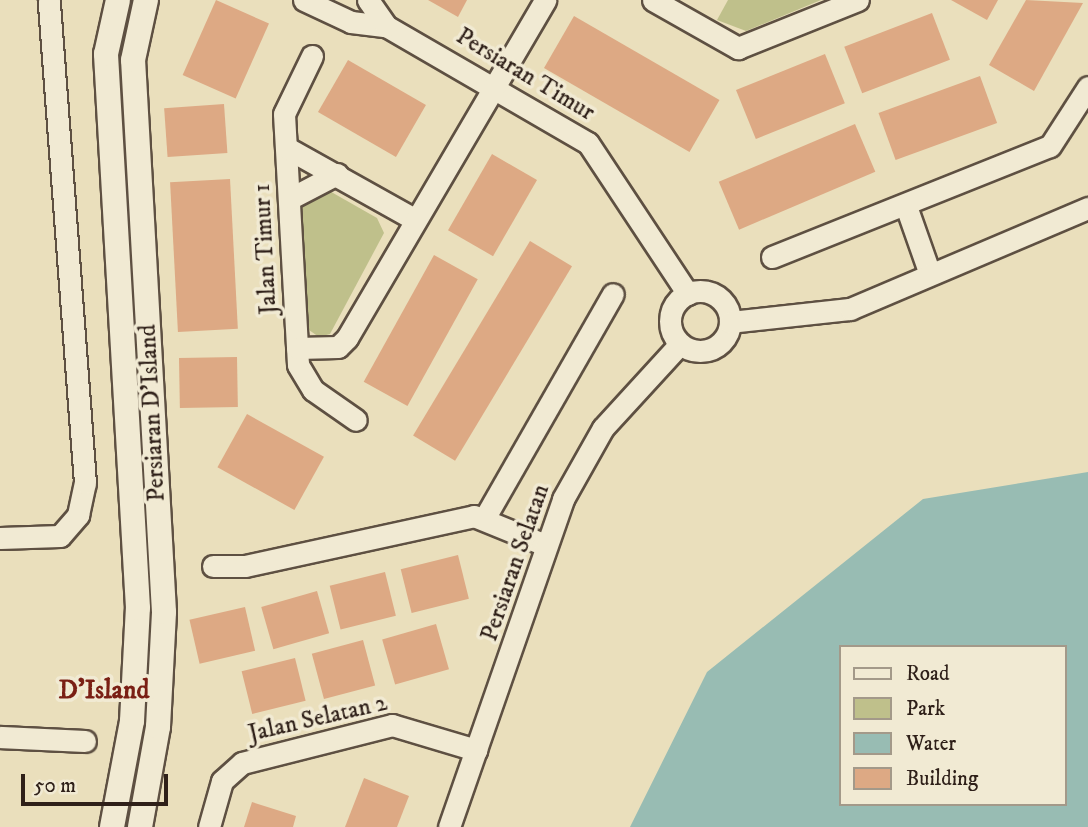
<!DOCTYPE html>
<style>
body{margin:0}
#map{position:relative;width:1088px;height:827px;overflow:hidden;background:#eadfbc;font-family:"IM FELL DW Pica",serif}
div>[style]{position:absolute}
.green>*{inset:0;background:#bfc08b}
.water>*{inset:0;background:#98bcb3}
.building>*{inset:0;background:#dda984;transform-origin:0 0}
.roads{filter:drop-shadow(2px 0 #5e5042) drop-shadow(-2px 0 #5e5042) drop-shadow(0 2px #5e5042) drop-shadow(0 -2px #5e5042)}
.minor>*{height:21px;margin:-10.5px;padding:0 10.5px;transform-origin:10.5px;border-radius:10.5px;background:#f1ead3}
.minor>.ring{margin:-10.5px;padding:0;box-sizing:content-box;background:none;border:21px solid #f1ead3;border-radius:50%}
.tertiary>*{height:24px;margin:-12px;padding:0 12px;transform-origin:12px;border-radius:12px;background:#f1ead3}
span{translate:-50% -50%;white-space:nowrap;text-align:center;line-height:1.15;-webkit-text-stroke:7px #f1ead3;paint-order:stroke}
.street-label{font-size:24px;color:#2f2019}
.neighbourhood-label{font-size:26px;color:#7a1f14;font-weight:700}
.legend{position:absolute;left:839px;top:645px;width:228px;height:161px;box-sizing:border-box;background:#f1ead3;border:2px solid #a39989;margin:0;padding:9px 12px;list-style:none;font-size:21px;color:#2f2019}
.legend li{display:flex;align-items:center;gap:14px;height:35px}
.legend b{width:35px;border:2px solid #a39989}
.scale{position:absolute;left:21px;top:774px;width:147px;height:32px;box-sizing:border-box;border:4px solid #2f2019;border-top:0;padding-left:9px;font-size:21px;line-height:24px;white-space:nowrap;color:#2f2019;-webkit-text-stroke:5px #f1ead3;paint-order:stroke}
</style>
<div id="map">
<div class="green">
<i style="clip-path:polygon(728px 0,821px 0,746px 31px,717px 20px)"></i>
<i style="clip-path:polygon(326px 189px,377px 218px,384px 233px,330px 334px,319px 337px,309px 330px,299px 204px)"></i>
</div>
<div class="water">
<i style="clip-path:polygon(evenodd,1088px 472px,1088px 827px,630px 827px,707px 672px,923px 499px,1088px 472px,841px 647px,1065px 647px,1065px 804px,841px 804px,841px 647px)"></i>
</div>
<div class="building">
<i style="left:216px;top:0;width:58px;height:82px;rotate:24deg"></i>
<i style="clip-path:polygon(428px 0,467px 0,458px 17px)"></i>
<i style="clip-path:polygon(951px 0,998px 0,987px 20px)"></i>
<i style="clip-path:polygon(1026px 0,1083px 3px,1034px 91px,989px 65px)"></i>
<i style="left:932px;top:13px;width:50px;height:94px;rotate:69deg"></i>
<i style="left:574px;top:16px;width:168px;height:60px;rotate:30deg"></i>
<i style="left:825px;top:54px;width:53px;height:96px;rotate:68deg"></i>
<i style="left:348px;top:60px;width:90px;height:60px;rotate:30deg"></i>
<i style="left:980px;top:76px;width:50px;height:108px;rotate:70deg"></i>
<i style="left:224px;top:104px;width:49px;height:60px;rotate:86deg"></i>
<i style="left:855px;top:124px;width:52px;height:148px;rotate:67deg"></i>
<i style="left:492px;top:154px;width:52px;height:88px;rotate:30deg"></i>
<i style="left:230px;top:179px;width:150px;height:60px;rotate:87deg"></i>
<i style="left:530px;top:241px;width:49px;height:227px;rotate:31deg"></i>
<i style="left:434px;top:255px;width:50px;height:145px;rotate:29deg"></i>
<i style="left:237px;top:357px;width:50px;height:58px;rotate:89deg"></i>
<i style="left:247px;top:414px;width:88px;height:61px;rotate:29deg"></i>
<i style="left:458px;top:555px;width:45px;height:59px;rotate:76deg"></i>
<i style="left:385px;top:572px;width:45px;height:57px;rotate:76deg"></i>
<i style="left:317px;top:591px;width:44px;height:58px;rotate:74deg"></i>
<i style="left:245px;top:607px;width:45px;height:57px;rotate:77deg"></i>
<i style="left:436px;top:624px;width:47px;height:56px;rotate:74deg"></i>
<i style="left:363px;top:640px;width:47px;height:53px;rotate:75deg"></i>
<i style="left:295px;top:658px;width:44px;height:55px;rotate:76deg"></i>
<i style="clip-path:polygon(364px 778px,409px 796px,397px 827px,345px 827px)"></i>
<i style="clip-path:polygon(252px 802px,296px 816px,293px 827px,244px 827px)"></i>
</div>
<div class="roads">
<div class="minor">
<i style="left:304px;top:0;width:52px;rotate:25.1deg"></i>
<i style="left:351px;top:22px;width:35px;rotate:7deg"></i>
<i style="left:386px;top:26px;width:233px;rotate:30.1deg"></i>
<i style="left:588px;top:143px;width:181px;rotate:56.5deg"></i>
<i style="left:368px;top:0;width:32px;rotate:55deg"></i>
<i style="left:653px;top:0;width:98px;rotate:29.5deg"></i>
<i style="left:738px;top:48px;width:129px;rotate:-21.8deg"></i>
<i style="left:312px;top:56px;width:64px;rotate:115.8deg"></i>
<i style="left:284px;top:114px;width:251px;rotate:86.8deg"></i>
<i style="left:298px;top:365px;width:29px;rotate:59deg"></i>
<i style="left:313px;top:390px;width:52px;rotate:34.9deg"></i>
<i style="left:287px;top:148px;width:145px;rotate:29.2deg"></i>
<i style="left:291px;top:198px;width:52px;rotate:-27.6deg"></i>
<i style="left:906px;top:206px;width:72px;rotate:70.6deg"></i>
<i style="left:772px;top:257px;width:299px;rotate:-21.8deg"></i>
<i style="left:1050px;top:146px;width:70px;rotate:-57.2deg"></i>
<i class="ring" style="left:670px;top:291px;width:39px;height:39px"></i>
<i style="left:730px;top:322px;width:121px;rotate:-6.2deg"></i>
<i style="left:850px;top:309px;width:259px;rotate:-23deg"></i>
<i style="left:297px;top:348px;width:41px;rotate:-1.4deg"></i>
<i style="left:338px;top:347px;width:13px;rotate:-45deg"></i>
<i style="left:347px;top:338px;width:392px;rotate:-59.6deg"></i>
<i style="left:484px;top:519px;width:259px;rotate:-60.2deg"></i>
<i style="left:0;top:538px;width:60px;rotate:-1.9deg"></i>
<i style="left:60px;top:536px;width:28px;rotate:-49deg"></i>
<i style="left:78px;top:515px;width:33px;rotate:-78deg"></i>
<i style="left:85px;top:483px;width:484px;rotate:-94.3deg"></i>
<i style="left:213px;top:566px;width:32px"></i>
<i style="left:245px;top:566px;width:234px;rotate:-12.3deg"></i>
<i style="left:474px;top:516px;width:77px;rotate:22.2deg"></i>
<i style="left:0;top:737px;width:85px;rotate:2.7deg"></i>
<i style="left:209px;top:827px;width:48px;rotate:-74.2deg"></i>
<i style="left:222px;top:781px;width:27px;rotate:-42deg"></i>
<i style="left:242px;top:763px;width:155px;rotate:-14.2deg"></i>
<i style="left:392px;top:725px;width:88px;rotate:16.6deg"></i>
<i style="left:449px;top:827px;width:347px;rotate:-70.8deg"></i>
<i style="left:563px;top:499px;width:81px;rotate:-60.6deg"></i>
<i style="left:603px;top:428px;width:114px;rotate:-47.5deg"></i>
</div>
<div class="tertiary">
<i style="left:112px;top:827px;width:108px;rotate:-79.3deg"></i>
<i style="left:132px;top:721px;width:113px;rotate:-87deg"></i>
<i style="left:138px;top:608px;width:555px;rotate:-93.31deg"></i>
<i style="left:106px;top:54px;width:55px;rotate:-77.5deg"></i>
<i style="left:140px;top:827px;width:102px;rotate:-79.8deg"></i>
<i style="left:158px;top:727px;width:115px;rotate:-87deg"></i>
<i style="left:164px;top:612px;width:553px;rotate:-93.21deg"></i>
<i style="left:133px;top:60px;width:61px;rotate:-77.8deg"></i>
</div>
</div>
<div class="street-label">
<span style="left:525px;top:75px;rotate:31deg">Persiaran Timur</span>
<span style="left:266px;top:249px;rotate:-93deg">Jalan Timur 1</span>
<span style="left:153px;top:413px;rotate:-93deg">Persiaran D'Island</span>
<span style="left:516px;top:563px;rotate:-71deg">Persiaran Selatan</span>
<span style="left:318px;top:719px;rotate:-13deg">Jalan Selatan 2</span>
</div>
<div class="neighbourhood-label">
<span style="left:104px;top:691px">D'Island</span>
</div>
<ul class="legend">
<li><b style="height:9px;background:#f1ead3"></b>Road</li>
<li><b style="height:19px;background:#bfc08b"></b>Park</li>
<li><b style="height:19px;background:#98bcb3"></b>Water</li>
<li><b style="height:19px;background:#dda984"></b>Building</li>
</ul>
<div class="scale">50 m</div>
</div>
